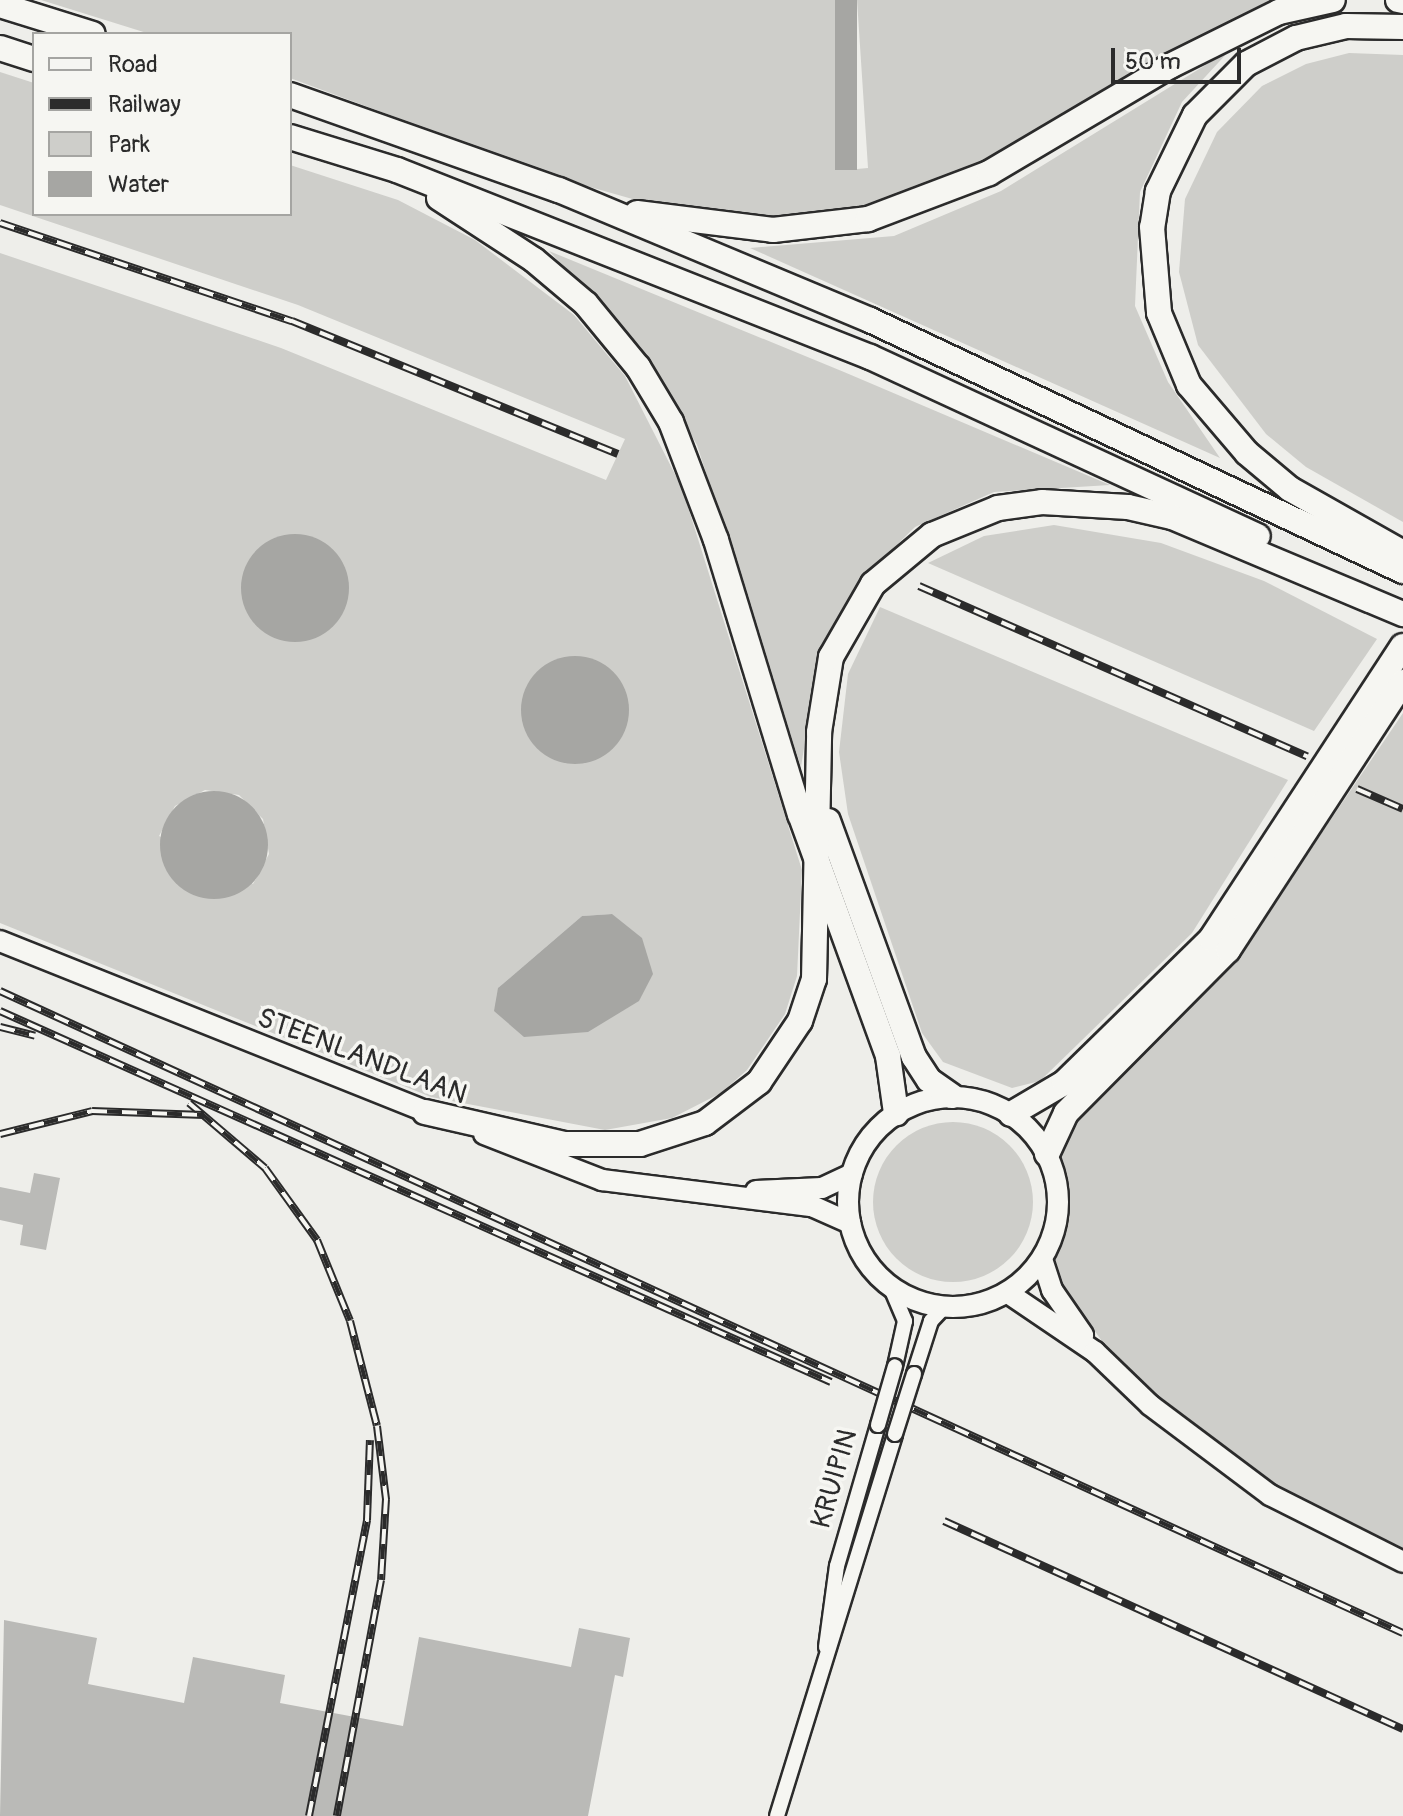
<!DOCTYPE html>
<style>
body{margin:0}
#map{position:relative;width:1403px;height:1816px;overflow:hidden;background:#eeeeea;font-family:Pangolin,sans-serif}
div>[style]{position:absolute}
.green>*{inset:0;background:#cececa}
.round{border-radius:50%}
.water>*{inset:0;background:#a6a6a3;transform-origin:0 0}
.building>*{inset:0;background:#babab7}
.roads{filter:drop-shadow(2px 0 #2b2b2b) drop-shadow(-2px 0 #2b2b2b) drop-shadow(0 2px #2b2b2b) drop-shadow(0 -2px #2b2b2b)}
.street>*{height:14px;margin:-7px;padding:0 7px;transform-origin:7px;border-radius:7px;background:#f6f6f2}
.secondary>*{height:20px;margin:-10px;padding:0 10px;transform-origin:10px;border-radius:10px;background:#f6f6f2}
.secondary>.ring{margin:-10px;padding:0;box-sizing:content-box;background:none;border:20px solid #f6f6f2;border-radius:50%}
.highway>*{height:24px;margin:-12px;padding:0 12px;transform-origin:12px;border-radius:12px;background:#f6f6f2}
.rail>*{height:8px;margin-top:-4px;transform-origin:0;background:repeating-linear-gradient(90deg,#f6f6f2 0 15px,#2b2b2b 0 30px);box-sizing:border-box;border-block:2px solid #2b2b2b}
.bridges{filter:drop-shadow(2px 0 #2b2b2b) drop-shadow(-2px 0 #2b2b2b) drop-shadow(0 2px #2b2b2b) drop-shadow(0 -2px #2b2b2b)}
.street-bridge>*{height:14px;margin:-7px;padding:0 7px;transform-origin:7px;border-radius:7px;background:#f6f6f2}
span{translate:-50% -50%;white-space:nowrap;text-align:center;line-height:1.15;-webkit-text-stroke:7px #f6f6f2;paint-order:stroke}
.street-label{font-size:28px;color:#2b2b2b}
.legend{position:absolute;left:32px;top:32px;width:260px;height:184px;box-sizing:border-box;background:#f6f6f2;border:2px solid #a5a5a2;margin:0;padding:10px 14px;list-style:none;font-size:24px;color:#2b2b2b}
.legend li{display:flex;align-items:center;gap:16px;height:40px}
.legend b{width:40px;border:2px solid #a5a5a2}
.scale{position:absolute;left:1111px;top:48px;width:130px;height:36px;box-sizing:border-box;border:4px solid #2b2b2b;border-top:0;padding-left:10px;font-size:24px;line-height:28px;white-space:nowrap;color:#2b2b2b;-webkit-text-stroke:6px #f6f6f2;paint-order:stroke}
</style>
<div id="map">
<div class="green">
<i style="clip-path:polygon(41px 0,835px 0,846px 170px,868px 168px,857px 0,1280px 0,984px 163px,864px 208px,774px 219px,650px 204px,562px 179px,290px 78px,290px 34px,150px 34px)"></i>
<i style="clip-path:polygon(1230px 50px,1182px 102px,1140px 192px,1135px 306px,1168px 382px,1220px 458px,750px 248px,894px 236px,1001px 191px)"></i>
<i style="clip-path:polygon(1349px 53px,1403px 55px,1403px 522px,1306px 467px,1266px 434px,1198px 345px,1179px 272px,1185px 199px,1217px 132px,1262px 86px,1306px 64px)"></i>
<i style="clip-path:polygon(evenodd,0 72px,34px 83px,34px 214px,290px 214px,290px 165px,398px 200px,475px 240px,574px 315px,625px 376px,682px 488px,802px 870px,797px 976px,785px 1014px,747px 1070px,721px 1093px,672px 1118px,605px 1130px,431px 1097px,0 923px,0 253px,281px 348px,606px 480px,625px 439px,298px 305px,0 205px,0 72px,205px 790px,239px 795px,263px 819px,269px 854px,253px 884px,159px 836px,175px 806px,205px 790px,0 72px,612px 914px,498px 988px,582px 916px,612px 914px)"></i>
<i style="clip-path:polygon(549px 251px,844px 372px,1110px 485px,994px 492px,915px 527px,855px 586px,819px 653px,801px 767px,697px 445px,640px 346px)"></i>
<i style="clip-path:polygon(1054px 525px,1161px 543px,1264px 581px,1377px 639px,1314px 731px,928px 563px,984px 536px)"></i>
<i style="clip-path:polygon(880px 607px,1288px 780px,1192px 933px,1040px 1081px,1012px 1088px,943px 1062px,922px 1033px,848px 814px,839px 752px,848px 674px)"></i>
<i style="clip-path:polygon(1403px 713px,1403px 1549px,1276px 1485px,1158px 1396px,1104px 1344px,1062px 1285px,1054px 1261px,1070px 1195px,1059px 1154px,1075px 1120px,1237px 958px)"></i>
<i class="round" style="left:873px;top:1122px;width:160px;height:160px"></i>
</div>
<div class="water">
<i style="left:835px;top:0;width:22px;height:170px"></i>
<i class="round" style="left:241px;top:534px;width:108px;height:108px"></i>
<i class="round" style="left:521px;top:656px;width:108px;height:108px"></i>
<i class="round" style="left:160px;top:791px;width:108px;height:108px"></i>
<i style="clip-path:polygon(612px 914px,642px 938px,653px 974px,639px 1001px,588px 1032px,524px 1037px,494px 1011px,498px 988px,582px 916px)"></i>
</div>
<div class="building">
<i style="clip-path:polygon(34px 1173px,60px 1178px,46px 1250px,20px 1245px,23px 1225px,0 1220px,0 1187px,30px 1193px)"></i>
<i style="clip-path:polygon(4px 1620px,97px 1638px,88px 1684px,184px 1703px,193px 1657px,285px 1675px,280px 1703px,403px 1726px,419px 1637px,571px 1667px,579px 1628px,630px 1638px,623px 1677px,615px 1675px,588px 1816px,0 1816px)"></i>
</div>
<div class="roads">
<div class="street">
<i style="left:891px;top:1288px;width:36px;rotate:67deg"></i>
<i style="left:905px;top:1321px;width:46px;rotate:102.5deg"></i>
<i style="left:914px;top:1374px;width:56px;rotate:-72.2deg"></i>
<i style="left:931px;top:1321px;width:19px;rotate:-47deg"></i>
<i style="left:826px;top:1647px;width:82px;rotate:-82.3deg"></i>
<i style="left:837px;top:1566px;width:147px;rotate:-73.8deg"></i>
<i style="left:777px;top:1816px;width:400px;rotate:-72.8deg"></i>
</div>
<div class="secondary">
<i style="left:0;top:941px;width:473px;rotate:21.8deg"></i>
<i class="ring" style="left:848px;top:1097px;width:190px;height:190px"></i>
<i style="left:484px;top:1134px;width:127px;rotate:21.3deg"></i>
<i style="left:602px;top:1180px;width:212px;rotate:7.1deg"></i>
<i style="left:812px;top:1206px;width:42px;rotate:24.1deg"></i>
<i style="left:756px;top:1191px;width:66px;rotate:-2.6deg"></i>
<i style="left:822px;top:1188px;width:33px;rotate:-25deg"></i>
<i style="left:1042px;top:1259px;width:33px;rotate:72deg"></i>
<i style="left:1052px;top:1290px;width:55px;rotate:55.4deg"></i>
<i style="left:1008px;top:1293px;width:105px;rotate:34.1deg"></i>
<i style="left:1095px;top:1352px;width:76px;rotate:43.9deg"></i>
<i style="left:1150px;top:1405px;width:150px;rotate:36.9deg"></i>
<i style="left:1270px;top:1495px;width:149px;rotate:26.7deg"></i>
</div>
<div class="highway">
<i style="left:1398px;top:0;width:5px;rotate:11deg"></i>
<i style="left:0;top:5px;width:97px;rotate:17.3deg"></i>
<i style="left:1403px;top:27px;width:57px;rotate:-179deg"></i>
<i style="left:1346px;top:26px;width:51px;rotate:166.5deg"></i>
<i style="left:1296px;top:38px;width:56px;rotate:152.5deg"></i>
<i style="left:1246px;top:64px;width:72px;rotate:135deg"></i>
<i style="left:1195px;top:115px;width:85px;rotate:116deg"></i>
<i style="left:1158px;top:191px;width:36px;rotate:99deg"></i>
<i style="left:1152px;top:227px;width:86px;rotate:85.3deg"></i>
<i style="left:1159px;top:313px;width:78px;rotate:67.4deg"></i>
<i style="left:1189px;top:385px;width:89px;rotate:49.5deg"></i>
<i style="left:1247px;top:453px;width:56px;rotate:39.9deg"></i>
<i style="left:1290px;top:489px;width:130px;rotate:29.5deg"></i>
<i style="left:0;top:48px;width:36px;rotate:18deg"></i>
<i style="left:290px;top:95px;width:285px;rotate:19.5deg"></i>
<i style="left:559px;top:190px;width:337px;rotate:22.7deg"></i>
<i style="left:870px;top:320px;width:589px;rotate:25.22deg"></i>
<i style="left:290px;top:137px;width:112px;rotate:17.1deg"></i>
<i style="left:397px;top:170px;width:509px;rotate:21.57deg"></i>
<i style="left:870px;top:357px;width:427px;rotate:24.8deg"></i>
<i style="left:439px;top:198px;width:113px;rotate:33.1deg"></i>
<i style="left:534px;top:260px;width:68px;rotate:40.2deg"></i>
<i style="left:586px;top:304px;width:82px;rotate:50.5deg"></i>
<i style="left:638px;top:367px;width:64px;rotate:59deg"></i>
<i style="left:671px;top:422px;width:126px;rotate:69.1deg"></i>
<i style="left:716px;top:540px;width:287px;rotate:73deg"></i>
<i style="left:800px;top:814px;width:258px;rotate:70deg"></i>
<i style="left:888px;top:1056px;width:58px;rotate:82deg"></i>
<i style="left:637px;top:213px;width:137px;rotate:7.1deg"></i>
<i style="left:773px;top:230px;width:96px;rotate:-6.6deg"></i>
<i style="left:868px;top:219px;width:129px;rotate:-20.8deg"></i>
<i style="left:989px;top:173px;width:210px;rotate:-30.6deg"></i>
<i style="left:1170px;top:66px;width:122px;rotate:-26.4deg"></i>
<i style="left:1279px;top:12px;width:55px;rotate:-12.5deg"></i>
<i style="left:828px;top:821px;width:251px;rotate:70deg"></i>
<i style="left:914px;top:1057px;width:27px;rotate:57deg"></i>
<i style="left:929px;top:1080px;width:28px;rotate:35deg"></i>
<i style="left:425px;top:1112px;width:144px;rotate:12.9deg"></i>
<i style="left:565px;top:1144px;width:75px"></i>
<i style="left:640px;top:1144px;width:68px;rotate:-17.9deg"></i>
<i style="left:705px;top:1123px;width:68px;rotate:-37.2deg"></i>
<i style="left:759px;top:1082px;width:73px;rotate:-56.1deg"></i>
<i style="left:800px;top:1021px;width:44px;rotate:-71.6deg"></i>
<i style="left:814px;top:979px;width:247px;rotate:-88.8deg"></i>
<i style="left:819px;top:732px;width:76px;rotate:-80.9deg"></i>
<i style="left:831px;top:657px;width:84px;rotate:-60.1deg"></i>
<i style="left:873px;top:584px;width:77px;rotate:-39.7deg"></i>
<i style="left:932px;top:535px;width:71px;rotate:-22.2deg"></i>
<i style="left:998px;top:508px;width:44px;rotate:-7.8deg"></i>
<i style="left:1042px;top:502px;width:86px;rotate:3.3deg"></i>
<i style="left:1128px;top:507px;width:45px;rotate:12.8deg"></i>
<i style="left:1172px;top:517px;width:251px;rotate:22.8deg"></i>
<i style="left:1011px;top:1114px;width:61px;rotate:-30.3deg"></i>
<i style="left:1064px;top:1083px;width:206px;rotate:-44.4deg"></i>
<i style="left:1211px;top:939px;width:350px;rotate:-56.8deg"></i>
<i style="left:1047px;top:1154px;width:45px;rotate:-65.1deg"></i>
<i style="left:1066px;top:1113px;width:230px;rotate:-45.2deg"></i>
<i style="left:1228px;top:950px;width:320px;rotate:-56.9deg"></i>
</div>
</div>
<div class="rail">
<i style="left:0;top:223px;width:308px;rotate:18.6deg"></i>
<i style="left:292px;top:321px;width:352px;rotate:22.2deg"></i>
<i style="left:919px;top:586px;width:424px;rotate:23.7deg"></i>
<i style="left:1357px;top:789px;width:50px;rotate:23.5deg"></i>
<i style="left:0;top:991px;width:1543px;rotate:24.59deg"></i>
<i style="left:0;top:1011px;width:910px;rotate:24.06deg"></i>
<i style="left:0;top:1027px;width:36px;rotate:14deg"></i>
<i style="left:189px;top:1103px;width:100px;rotate:40.5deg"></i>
<i style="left:265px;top:1168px;width:89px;rotate:54.2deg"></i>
<i style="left:317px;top:1240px;width:87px;rotate:67.8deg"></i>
<i style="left:350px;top:1321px;width:108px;rotate:75.6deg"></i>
<i style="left:377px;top:1426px;width:74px;rotate:83deg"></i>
<i style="left:386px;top:1499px;width:81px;rotate:93.5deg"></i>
<i style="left:381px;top:1580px;width:240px;rotate:100.6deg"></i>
<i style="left:0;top:1134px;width:95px;rotate:-14deg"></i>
<i style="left:92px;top:1111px;width:112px;rotate:2deg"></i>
<i style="left:944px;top:1521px;width:504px;rotate:24.38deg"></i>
<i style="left:309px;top:1816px;width:302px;rotate:-78.9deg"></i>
<i style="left:367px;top:1520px;width:80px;rotate:-87.9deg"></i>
</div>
<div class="bridges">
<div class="street-bridge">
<i style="left:878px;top:1425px;width:61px;rotate:-73.9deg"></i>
<i style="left:895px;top:1434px;width:63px;rotate:-72.4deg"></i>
</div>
</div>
<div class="street-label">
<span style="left:362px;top:1057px;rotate:21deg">STEENLANDLAAN</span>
<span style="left:835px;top:1479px;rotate:-74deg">KRUIPIN</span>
</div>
<ul class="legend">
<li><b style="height:10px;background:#f6f6f2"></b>Road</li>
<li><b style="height:10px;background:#2b2b2b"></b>Railway</li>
<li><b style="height:22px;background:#cececa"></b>Park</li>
<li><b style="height:22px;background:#a6a6a3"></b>Water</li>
</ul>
<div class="scale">50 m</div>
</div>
